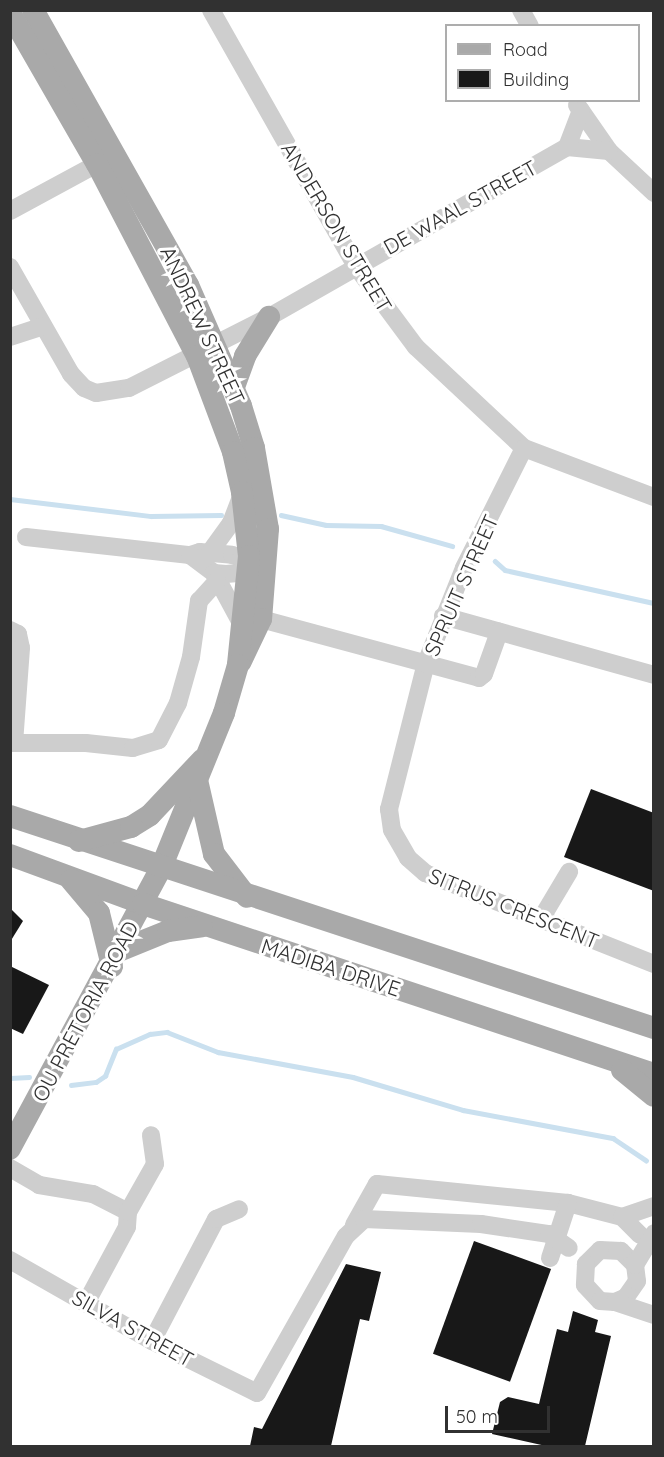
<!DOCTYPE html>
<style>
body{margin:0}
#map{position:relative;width:664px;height:1457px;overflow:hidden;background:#fff;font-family:Quicksand,sans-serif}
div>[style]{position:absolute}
.stream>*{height:4.5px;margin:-2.25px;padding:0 2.25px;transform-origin:2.25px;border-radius:2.25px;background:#cae0ef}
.building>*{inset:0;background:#181818;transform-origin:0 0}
.minor>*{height:18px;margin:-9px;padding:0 9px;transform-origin:9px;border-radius:9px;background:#cecece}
.major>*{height:22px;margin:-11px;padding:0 11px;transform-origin:11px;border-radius:11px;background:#a9a9a9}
.minor-bridge>*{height:18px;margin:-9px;padding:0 9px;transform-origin:9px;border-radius:9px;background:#cecece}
span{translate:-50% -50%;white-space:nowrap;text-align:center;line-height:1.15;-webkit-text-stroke:6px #fff;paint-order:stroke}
.street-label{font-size:21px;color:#313131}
.frame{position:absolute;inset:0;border:12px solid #313131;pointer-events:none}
.legend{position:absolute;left:445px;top:24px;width:195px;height:78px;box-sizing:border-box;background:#fff;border:2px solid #adadad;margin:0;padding:8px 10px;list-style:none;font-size:18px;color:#313131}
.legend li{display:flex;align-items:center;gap:12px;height:30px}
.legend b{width:30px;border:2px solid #adadad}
.scale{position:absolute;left:445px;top:1406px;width:105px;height:27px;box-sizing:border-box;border:3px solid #313131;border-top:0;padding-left:8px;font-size:18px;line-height:21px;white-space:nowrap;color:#313131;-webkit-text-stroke:4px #fff;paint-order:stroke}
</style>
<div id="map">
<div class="stream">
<i style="left:10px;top:499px;width:142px;rotate:6.9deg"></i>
<i style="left:151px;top:516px;width:70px;rotate:-0.8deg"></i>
<i style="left:281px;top:515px;width:46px;rotate:12.5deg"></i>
<i style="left:326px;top:525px;width:55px;rotate:1deg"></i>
<i style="left:381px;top:526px;width:74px;rotate:15.7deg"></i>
<i style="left:495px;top:561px;width:13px;rotate:42deg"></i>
<i style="left:505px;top:570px;width:153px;rotate:12.5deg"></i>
<i style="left:10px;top:1078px;width:19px;rotate:-3deg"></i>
<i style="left:71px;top:1085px;width:25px;rotate:-7deg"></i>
<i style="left:96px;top:1082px;width:11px;rotate:-34deg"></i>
<i style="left:105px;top:1076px;width:29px;rotate:-68deg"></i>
<i style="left:116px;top:1049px;width:37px;rotate:-24deg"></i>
<i style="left:150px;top:1034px;width:17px;rotate:-7deg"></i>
<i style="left:167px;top:1032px;width:55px;rotate:21.4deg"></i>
<i style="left:218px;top:1052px;width:137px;rotate:10.5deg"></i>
<i style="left:353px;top:1077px;width:115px;rotate:16.7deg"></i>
<i style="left:463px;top:1110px;width:153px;rotate:10.6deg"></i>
<i style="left:613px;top:1138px;width:40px;rotate:34deg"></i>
</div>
<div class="building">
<i style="clip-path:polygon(591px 789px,654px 813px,654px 891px,564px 857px)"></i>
<i style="clip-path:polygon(10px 908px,23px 921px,10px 942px)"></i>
<i style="clip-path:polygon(10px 966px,49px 985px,23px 1034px,10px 1028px)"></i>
<i style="left:474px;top:1241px;width:82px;height:120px;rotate:20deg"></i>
<i style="clip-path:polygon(346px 1264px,381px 1272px,369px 1321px,360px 1319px,331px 1446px,250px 1446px,254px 1427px,262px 1429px)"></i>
<i style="clip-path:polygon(573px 1311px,598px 1320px,595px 1332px,611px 1336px,585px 1446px,546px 1446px,492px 1434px,500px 1402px,508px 1397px,539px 1404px,557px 1329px,568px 1332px)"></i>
</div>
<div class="minor">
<i style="left:211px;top:10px;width:293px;rotate:60.5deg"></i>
<i style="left:355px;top:265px;width:102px;rotate:53.4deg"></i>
<i style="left:416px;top:347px;width:148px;rotate:43.1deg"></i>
<i style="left:524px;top:448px;width:139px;rotate:20.7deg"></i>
<i style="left:521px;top:10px;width:18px;rotate:61deg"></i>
<i style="left:577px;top:105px;width:56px;rotate:55.2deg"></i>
<i style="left:609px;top:151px;width:62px;rotate:43deg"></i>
<i style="left:567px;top:147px;width:42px;rotate:5.4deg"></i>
<i style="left:10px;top:211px;width:99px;rotate:-28.4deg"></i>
<i style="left:10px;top:267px;width:123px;rotate:60.3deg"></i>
<i style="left:71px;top:374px;width:19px;rotate:47deg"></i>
<i style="left:84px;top:388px;width:13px;rotate:23deg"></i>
<i style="left:96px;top:393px;width:33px;rotate:-9deg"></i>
<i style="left:129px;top:388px;width:157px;rotate:-26.9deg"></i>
<i style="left:269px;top:317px;width:343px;rotate:-29.7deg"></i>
<i style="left:567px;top:147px;width:39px;rotate:-69deg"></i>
<i style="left:10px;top:337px;width:35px;rotate:-18deg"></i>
<i style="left:524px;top:448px;width:134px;rotate:116.6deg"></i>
<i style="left:464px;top:568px;width:102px;rotate:111.8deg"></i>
<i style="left:426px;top:663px;width:151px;rotate:104.2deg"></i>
<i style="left:389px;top:809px;width:21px;rotate:82deg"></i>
<i style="left:392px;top:830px;width:32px;rotate:60deg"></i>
<i style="left:408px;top:858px;width:23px;rotate:41deg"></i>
<i style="left:425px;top:873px;width:246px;rotate:21.7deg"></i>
<i style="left:26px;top:537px;width:165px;rotate:6.3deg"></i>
<i style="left:190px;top:555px;width:10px;rotate:-17deg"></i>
<i style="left:200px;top:552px;width:32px;rotate:5deg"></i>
<i style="left:232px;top:555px;width:9px;rotate:18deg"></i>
<i style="left:241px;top:558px;width:21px;rotate:53deg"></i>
<i style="left:210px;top:552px;width:36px;rotate:-54deg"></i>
<i style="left:231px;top:523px;width:31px;rotate:-69deg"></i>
<i style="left:190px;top:555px;width:30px;rotate:37deg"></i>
<i style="left:214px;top:573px;width:12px;rotate:5deg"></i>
<i style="left:226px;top:574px;width:12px;rotate:-5deg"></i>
<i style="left:238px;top:573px;width:21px;rotate:-37deg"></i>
<i style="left:214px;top:573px;width:57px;rotate:61.6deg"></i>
<i style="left:443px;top:616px;width:219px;rotate:15.6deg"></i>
<i style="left:261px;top:619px;width:226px;rotate:15.1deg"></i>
<i style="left:479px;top:678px;width:6px;rotate:-39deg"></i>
<i style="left:484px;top:674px;width:45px;rotate:-70.3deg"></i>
<i style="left:10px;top:630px;width:9px;rotate:27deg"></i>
<i style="left:18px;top:634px;width:14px;rotate:78deg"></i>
<i style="left:21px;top:648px;width:95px;rotate:94.2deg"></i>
<i style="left:10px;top:743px;width:76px"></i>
<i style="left:86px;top:743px;width:47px;rotate:6.1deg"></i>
<i style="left:133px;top:748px;width:27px;rotate:-17deg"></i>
<i style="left:159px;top:740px;width:42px;rotate:-62.8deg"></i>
<i style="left:178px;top:703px;width:48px;rotate:-74.2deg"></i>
<i style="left:191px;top:657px;width:57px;rotate:-81.9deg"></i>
<i style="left:199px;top:601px;width:27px;rotate:-48deg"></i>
<i style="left:541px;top:919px;width:55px;rotate:-59.2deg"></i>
<i style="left:10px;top:1168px;width:34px;rotate:30deg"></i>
<i style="left:39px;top:1185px;width:55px;rotate:9.5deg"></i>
<i style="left:93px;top:1194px;width:39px;rotate:27deg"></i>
<i style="left:128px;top:1212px;width:15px;rotate:94deg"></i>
<i style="left:127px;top:1227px;width:86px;rotate:118.3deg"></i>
<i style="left:128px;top:1212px;width:55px;rotate:-60.6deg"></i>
<i style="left:155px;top:1164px;width:29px;rotate:-98deg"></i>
<i style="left:622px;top:1217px;width:34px;rotate:-19deg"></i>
<i style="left:354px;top:1225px;width:47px;rotate:-60.7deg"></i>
<i style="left:377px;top:1184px;width:192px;rotate:5.7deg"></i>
<i style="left:568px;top:1203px;width:56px;rotate:14.5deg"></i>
<i style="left:622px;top:1217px;width:25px;rotate:45deg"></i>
<i style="left:550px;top:1258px;width:58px;rotate:-71.9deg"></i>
<i style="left:10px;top:1260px;width:163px;rotate:29.7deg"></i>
<i style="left:152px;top:1341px;width:117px;rotate:26.3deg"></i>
<i style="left:257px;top:1393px;width:180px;rotate:-60.5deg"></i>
<i style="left:346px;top:1236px;width:25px;rotate:-43deg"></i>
<i style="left:364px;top:1219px;width:117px;rotate:2.4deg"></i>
<i style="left:481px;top:1224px;width:69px;rotate:8.4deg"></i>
<i style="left:635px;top:1265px;width:20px;rotate:-135deg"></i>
<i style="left:621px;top:1251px;width:21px;rotate:-177deg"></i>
<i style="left:600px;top:1250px;width:20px;rotate:135deg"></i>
<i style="left:586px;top:1264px;width:21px;rotate:93deg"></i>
<i style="left:585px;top:1285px;width:22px;rotate:47deg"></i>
<i style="left:600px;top:1301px;width:15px;rotate:4deg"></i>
<i style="left:615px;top:1302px;width:12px;rotate:-24deg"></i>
<i style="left:626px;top:1297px;width:19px;rotate:-55deg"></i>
<i style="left:637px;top:1281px;width:16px;rotate:-97deg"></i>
<i style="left:635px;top:1265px;width:37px;rotate:-59deg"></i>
<i style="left:615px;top:1302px;width:41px;rotate:18.4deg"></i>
<i style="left:152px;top:1341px;width:138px;rotate:-62.3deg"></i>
<i style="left:216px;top:1219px;width:25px;rotate:-23deg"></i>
</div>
<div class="major">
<i style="left:33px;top:10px;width:316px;rotate:60.6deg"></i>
<i style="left:188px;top:285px;width:132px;rotate:66.3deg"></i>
<i style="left:241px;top:406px;width:44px;rotate:72.8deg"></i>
<i style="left:254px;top:448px;width:82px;rotate:80.2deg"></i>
<i style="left:268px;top:529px;width:90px;rotate:94.4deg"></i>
<i style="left:261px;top:619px;width:47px;rotate:115.5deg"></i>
<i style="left:10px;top:13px;width:174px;rotate:60.1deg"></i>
<i style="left:97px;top:164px;width:216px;rotate:62.5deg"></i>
<i style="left:197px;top:356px;width:103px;rotate:69.4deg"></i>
<i style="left:233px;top:452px;width:41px;rotate:77.3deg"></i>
<i style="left:242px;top:492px;width:64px;rotate:83.8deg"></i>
<i style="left:249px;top:556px;width:110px;rotate:95.8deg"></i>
<i style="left:238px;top:665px;width:50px;rotate:106.3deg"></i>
<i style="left:224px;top:713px;width:167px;rotate:112.1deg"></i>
<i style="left:161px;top:868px;width:319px;rotate:118.3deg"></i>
<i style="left:234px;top:387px;width:33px;rotate:-70deg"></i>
<i style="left:245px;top:356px;width:46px;rotate:-58.4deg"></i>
<i style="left:197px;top:780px;width:76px;rotate:77.1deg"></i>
<i style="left:214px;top:854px;width:54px;rotate:52.5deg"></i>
<i style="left:10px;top:816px;width:678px;rotate:18.22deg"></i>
<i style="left:79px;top:841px;width:54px;rotate:-15.1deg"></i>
<i style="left:131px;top:827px;width:22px;rotate:-32deg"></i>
<i style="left:150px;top:815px;width:76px;rotate:-46.6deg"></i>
<i style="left:10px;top:855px;width:142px;rotate:20.2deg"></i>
<i style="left:143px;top:904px;width:539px;rotate:18.4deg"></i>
<i style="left:71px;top:880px;width:43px;rotate:49.7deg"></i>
<i style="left:99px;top:913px;width:55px;rotate:76.2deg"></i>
<i style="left:121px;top:950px;width:51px;rotate:-22deg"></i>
<i style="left:168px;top:931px;width:34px;rotate:-8deg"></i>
<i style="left:622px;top:1070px;width:41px;rotate:39.1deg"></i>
</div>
<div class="minor-bridge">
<i style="left:549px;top:1234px;width:24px;rotate:35deg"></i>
</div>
<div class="street-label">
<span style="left:460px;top:207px;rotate:-29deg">DE WAAL STREET</span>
<span style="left:337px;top:227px;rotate:59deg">ANDERSON STREET</span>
<span style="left:203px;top:325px;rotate:65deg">ANDREW STREET</span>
<span style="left:461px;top:585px;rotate:-66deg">SPRUIT STREET</span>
<span style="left:514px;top:908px;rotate:22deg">SITRUS CRESCENT</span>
<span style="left:331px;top:967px;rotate:18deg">MADIBA DRIVE</span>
<span style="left:85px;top:1011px;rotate:-62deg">OU PRETORIA ROAD</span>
<span style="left:133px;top:1328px;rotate:29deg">SILVA STREET</span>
</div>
<div class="frame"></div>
<ul class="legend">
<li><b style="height:8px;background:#a9a9a9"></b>Road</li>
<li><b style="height:16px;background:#181818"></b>Building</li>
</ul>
<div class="scale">50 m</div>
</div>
